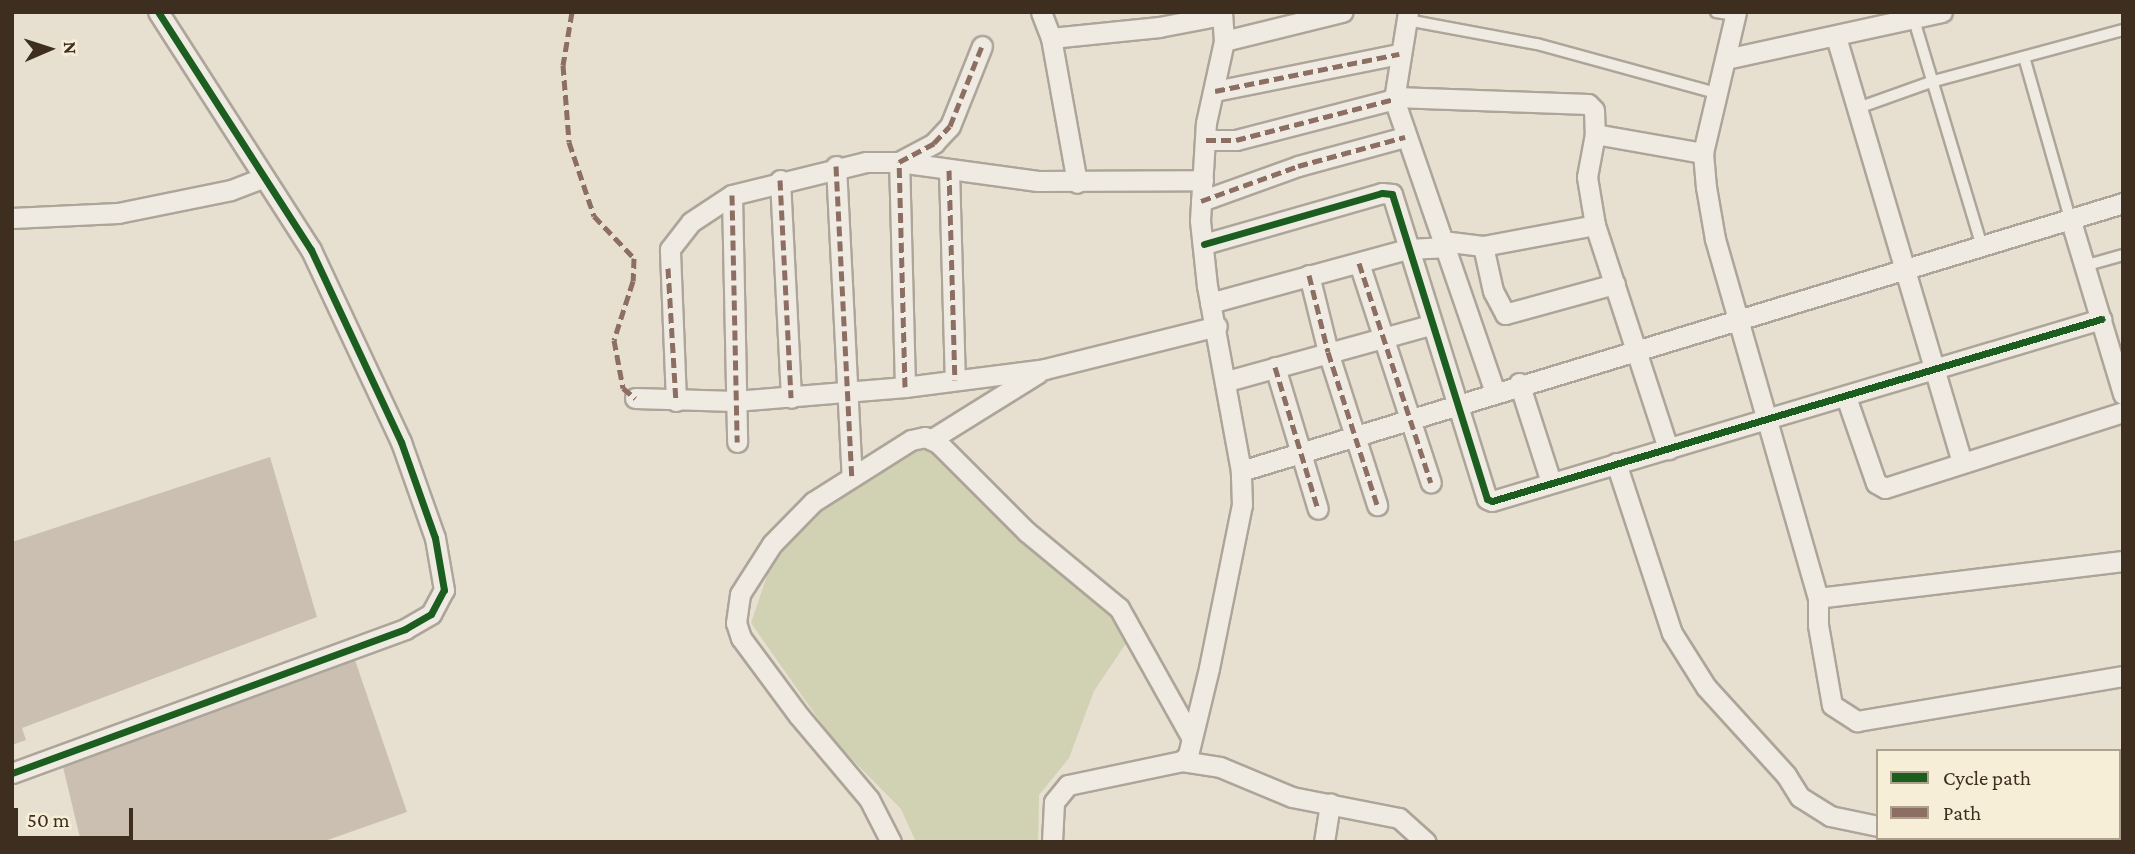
<!DOCTYPE html>
<style>
body{margin:0}
#map{position:relative;width:2135px;height:854px;overflow:hidden;background:#e7e0d1;font-family:"Crimson Pro",serif}
div>[style]{position:absolute}
.cemetery>*{inset:0;background:#d1d1b3}
.building>*{inset:0;background:#cbbfb2}
.roads{filter:drop-shadow(2px 0 #ada599) drop-shadow(-2px 0 #ada599) drop-shadow(0 2px #ada599) drop-shadow(0 -2px #ada599)}
.service>*{height:10px;margin:-5px;padding:0 5px;transform-origin:5px;border-radius:5px;background:#efebe3}
.minor>*{height:19px;margin:-9.5px;padding:0 9.5px;transform-origin:9.5px;border-radius:9.5px;background:#efebe3}
.quiet>*{height:5px;margin-top:-2.5px;transform-origin:0;background:repeating-linear-gradient(90deg,#8d6e63 0 10px,transparent 0 15px)}
.cycleway>*{height:7px;margin:-3.5px;padding:0 3.5px;transform-origin:3.5px;border-radius:3.5px;background:#1b5e20}
span{translate:-50% -50%;white-space:nowrap;text-align:center;line-height:1.15;-webkit-text-stroke:5px #f7eed8;paint-order:stroke}
.frame{position:absolute;inset:0;border:14px solid #3d2e20;pointer-events:none}
.legend{position:absolute;left:1876px;top:749px;width:245px;height:91px;box-sizing:border-box;background:#f7eed8;border:2px solid #ada18e;margin:0;padding:9px 12px;list-style:none;font-size:21px;color:#3d2e20}
.legend li{display:flex;align-items:center;gap:14px;height:35px}
.legend b{width:35px;border:2px solid #ada18e}
.north{position:absolute;left:14px;top:14px;width:70px;height:70px;-webkit-text-stroke:5px #f7eed8;paint-order:stroke;rotate:87deg;font-size:19px;font-weight:700;line-height:28px;text-align:center;color:#3d2e20}
.north::after{content:'';display:block;margin:auto;width:24px;height:32px;background:#3d2e20;clip-path:polygon(50% 0,100% 100%,50% 72%,0 100%)}
.scale{position:absolute;left:14px;top:808px;width:119px;height:32px;box-sizing:border-box;border:4px solid #3d2e20;border-top:0;padding-left:9px;font-size:21px;line-height:24px;white-space:nowrap;color:#3d2e20;-webkit-text-stroke:5px #f7eed8;paint-order:stroke}
</style>
<div id="map">
<div class="cemetery">
<i style="clip-path:polygon(925px 441px,947px 447px,1124px 606px,1133px 633px,1094px 691px,1069px 758px,1039px 795px,1038px 842px,916px 842px,901px 809px,833px 740px,751px 623px,774px 555px,803px 514px)"></i>
</div>
<div class="building">
<i style="clip-path:polygon(270px 457px,317px 617px,22px 728px,26px 740px,12px 745px,12px 542px)"></i>
<i style="clip-path:polygon(355px 660px,407px 812px,322px 842px,81px 842px,63px 767px)"></i>
</div>
<div class="roads">
<div class="service">
<i style="left:1716px;top:12px;width:19px;rotate:9deg"></i>
<i style="left:1407px;top:20px;width:132px;rotate:10.5deg"></i>
<i style="left:1537px;top:44px;width:186px;rotate:15.3deg"></i>
<i style="left:1914px;top:20px;width:236px;rotate:73.3deg"></i>
<i style="left:2024px;top:57px;width:167px;rotate:74.1deg"></i>
<i style="left:1858px;top:108px;width:81px;rotate:-19.6deg"></i>
<i style="left:1934px;top:81px;width:196px;rotate:-15.1deg"></i>
<i style="left:2084px;top:266px;width:41px;rotate:-15.8deg"></i>
</div>
<div class="minor">
<i style="left:1041px;top:12px;width:28px;rotate:69deg"></i>
<i style="left:1051px;top:38px;width:147px;rotate:79.8deg"></i>
<i style="left:1408px;top:12px;width:88px;rotate:99.1deg"></i>
<i style="left:1394px;top:99px;width:308px;rotate:71deg"></i>
<i style="left:1736px;top:12px;width:145px;rotate:103.2deg"></i>
<i style="left:1703px;top:153px;width:34px;rotate:85deg"></i>
<i style="left:1706px;top:187px;width:53px;rotate:80.2deg"></i>
<i style="left:1715px;top:239px;width:373px;rotate:74deg"></i>
<i style="left:1836px;top:37px;width:444px;rotate:73.5deg"></i>
<i style="left:1051px;top:38px;width:109px;rotate:-5.8deg"></i>
<i style="left:1159px;top:27px;width:64px;rotate:-10.8deg"></i>
<i style="left:1224px;top:41px;width:122px;rotate:-13.8deg"></i>
<i style="left:1726px;top:59px;width:221px;rotate:-12.3deg"></i>
<i style="left:1215px;top:91px;width:188px;rotate:-11.4deg"></i>
<i style="left:1395px;top:97px;width:193px;rotate:2.1deg"></i>
<i style="left:1588px;top:104px;width:8px;rotate:45deg"></i>
<i style="left:1594px;top:110px;width:24px;rotate:88deg"></i>
<i style="left:1595px;top:134px;width:110px;rotate:10deg"></i>
<i style="left:1206px;top:140px;width:30px"></i>
<i style="left:1236px;top:140px;width:163px;rotate:-14.5deg"></i>
<i style="left:836px;top:166px;width:311px;rotate:87.1deg"></i>
<i style="left:949px;top:170px;width:210px;rotate:88.4deg"></i>
<i style="left:780px;top:180px;width:218px;rotate:87.1deg"></i>
<i style="left:732px;top:195px;width:247px;rotate:88.8deg"></i>
<i style="left:1201px;top:201px;width:103px;rotate:-19.8deg"></i>
<i style="left:1298px;top:166px;width:111px;rotate:-15.2deg"></i>
<i style="left:12px;top:218px;width:106px;rotate:-2.7deg"></i>
<i style="left:118px;top:213px;width:115px;rotate:-11.5deg"></i>
<i style="left:231px;top:190px;width:33px;rotate:-21deg"></i>
<i style="left:2070px;top:218px;width:184px;rotate:73.2deg"></i>
<i style="left:1595px;top:225px;width:49px;rotate:-99.5deg"></i>
<i style="left:1587px;top:177px;width:44px;rotate:-79.5deg"></i>
<i style="left:1442px;top:241px;width:41px;rotate:7deg"></i>
<i style="left:1483px;top:246px;width:114px;rotate:-10.6deg"></i>
<i style="left:1595px;top:225px;width:236px;rotate:71.9deg"></i>
<i style="left:1204px;top:244px;width:185px;rotate:-16deg"></i>
<i style="left:1382px;top:193px;width:10px;rotate:6deg"></i>
<i style="left:1392px;top:194px;width:319px;rotate:72.7deg"></i>
<i style="left:1487px;top:499px;width:5px;rotate:22deg"></i>
<i style="left:1492px;top:501px;width:636px;rotate:-16.64deg"></i>
<i style="left:1483px;top:246px;width:46px;rotate:77.5deg"></i>
<i style="left:1493px;top:291px;width:26px;rotate:62deg"></i>
<i style="left:1505px;top:314px;width:114px;rotate:-15.3deg"></i>
<i style="left:1359px;top:263px;width:231px;rotate:71.9deg"></i>
<i style="left:1309px;top:275px;width:79px;rotate:76.1deg"></i>
<i style="left:1328px;top:352px;width:161px;rotate:72.2deg"></i>
<i style="left:1210px;top:303px;width:205px;rotate:-15.3deg"></i>
<i style="left:1408px;top:249px;width:35px;rotate:-3deg"></i>
<i style="left:1275px;top:367px;width:148px;rotate:73.2deg"></i>
<i style="left:1227px;top:381px;width:212px;rotate:-15.4deg"></i>
<i style="left:1519px;top:383px;width:104px;rotate:72.1deg"></i>
<i style="left:905px;top:387px;width:225px;rotate:-91.5deg"></i>
<i style="left:899px;top:162px;width:40px;rotate:-28deg"></i>
<i style="left:934px;top:143px;width:23px;rotate:-47deg"></i>
<i style="left:950px;top:126px;width:86px;rotate:-68.2deg"></i>
<i style="left:1846px;top:397px;width:91px;rotate:70.8deg"></i>
<i style="left:1876px;top:483px;width:10px;rotate:29deg"></i>
<i style="left:1885px;top:488px;width:250px;rotate:-17.7deg"></i>
<i style="left:635px;top:398px;width:100px;rotate:1.7deg"></i>
<i style="left:735px;top:401px;width:171px;rotate:-4.7deg"></i>
<i style="left:905px;top:387px;width:141px;rotate:-7.3deg"></i>
<i style="left:1045px;top:369px;width:177px;rotate:-14deg"></i>
<i style="left:676px;top:401px;width:152px;rotate:-92.3deg"></i>
<i style="left:670px;top:249px;width:34px;rotate:-52deg"></i>
<i style="left:691px;top:222px;width:49px;rotate:-33.4deg"></i>
<i style="left:732px;top:195px;width:138px;rotate:-13.8deg"></i>
<i style="left:866px;top:162px;width:33px"></i>
<i style="left:899px;top:162px;width:140px;rotate:7.8deg"></i>
<i style="left:1038px;top:181px;width:165px;rotate:-0.3deg"></i>
<i style="left:932px;top:439px;width:125px;rotate:-31.9deg"></i>
<i style="left:1616px;top:463px;width:179px;rotate:71.8deg"></i>
<i style="left:1672px;top:633px;width:64px;rotate:57.8deg"></i>
<i style="left:1706px;top:687px;width:119px;rotate:47.7deg"></i>
<i style="left:1786px;top:775px;width:26px;rotate:58deg"></i>
<i style="left:1800px;top:797px;width:36px;rotate:32deg"></i>
<i style="left:1830px;top:816px;width:49px;rotate:11.8deg"></i>
<i style="left:1241px;top:471px;width:922px;rotate:-16.9deg"></i>
<i style="left:2123px;top:561px;width:307px;rotate:173.1deg"></i>
<i style="left:1818px;top:598px;width:27px;rotate:90deg"></i>
<i style="left:1818px;top:625px;width:81px;rotate:80.1deg"></i>
<i style="left:1832px;top:705px;width:30px;rotate:33deg"></i>
<i style="left:1857px;top:721px;width:270px;rotate:-9.6deg"></i>
<i style="left:1182px;top:761px;width:8px;rotate:-45deg"></i>
<i style="left:1188px;top:755px;width:89px;rotate:-76.4deg"></i>
<i style="left:1209px;top:668px;width:166px;rotate:-78.6deg"></i>
<i style="left:1242px;top:505px;width:34px;rotate:-92deg"></i>
<i style="left:1241px;top:471px;width:188px;rotate:-100.4deg"></i>
<i style="left:1207px;top:286px;width:66px;rotate:-96.1deg"></i>
<i style="left:1200px;top:220px;width:97px;rotate:-86.5deg"></i>
<i style="left:1206px;top:123px;width:84px;rotate:-77.6deg"></i>
<i style="left:1224px;top:41px;width:29px;rotate:-94deg"></i>
<i style="left:12px;top:773px;width:419px;rotate:-20.1deg"></i>
<i style="left:405px;top:629px;width:30px;rotate:-30deg"></i>
<i style="left:431px;top:614px;width:27px;rotate:-62deg"></i>
<i style="left:444px;top:590px;width:53px;rotate:-99.8deg"></i>
<i style="left:435px;top:538px;width:102px;rotate:-109.5deg"></i>
<i style="left:401px;top:442px;width:212px;rotate:-115.1deg"></i>
<i style="left:311px;top:250px;width:283px;rotate:-122.7deg"></i>
<i style="left:1932px;top:838px;width:8px;rotate:30deg"></i>
<i style="left:891px;top:842px;width:48px;rotate:-117.1deg"></i>
<i style="left:869px;top:799px;width:109px;rotate:-130.1deg"></i>
<i style="left:799px;top:716px;width:97px;rotate:-126.6deg"></i>
<i style="left:741px;top:638px;width:16px;rotate:-108deg"></i>
<i style="left:736px;top:623px;width:29px;rotate:-82deg"></i>
<i style="left:740px;top:594px;width:59px;rotate:-57.4deg"></i>
<i style="left:772px;top:544px;width:59px;rotate:-45.7deg"></i>
<i style="left:813px;top:502px;width:116px;rotate:-32.3deg"></i>
<i style="left:911px;top:440px;width:14px;rotate:-12deg"></i>
<i style="left:925px;top:437px;width:14px;rotate:25deg"></i>
<i style="left:938px;top:443px;width:126px;rotate:45deg"></i>
<i style="left:1027px;top:532px;width:119px;rotate:39.6deg"></i>
<i style="left:1119px;top:608px;width:148px;rotate:60.8deg"></i>
<i style="left:1052px;top:842px;width:40px;rotate:-87.1deg"></i>
<i style="left:1054px;top:802px;width:22px;rotate:-51deg"></i>
<i style="left:1068px;top:785px;width:116px;rotate:-11.9deg"></i>
<i style="left:1182px;top:761px;width:38px;rotate:9deg"></i>
<i style="left:1220px;top:767px;width:78px;rotate:22.6deg"></i>
<i style="left:1292px;top:797px;width:109px;rotate:11.1deg"></i>
<i style="left:1399px;top:818px;width:36px;rotate:42deg"></i>
<i style="left:1324px;top:842px;width:39px;rotate:-81deg"></i>
</div>
</div>
<div class="quiet">
<i style="left:572px;top:12px;width:54px;rotate:99.6deg"></i>
<i style="left:563px;top:65px;width:77px;rotate:85.5deg"></i>
<i style="left:569px;top:142px;width:78px;rotate:71.3deg"></i>
<i style="left:594px;top:216px;width:58px;rotate:46.4deg"></i>
<i style="left:634px;top:258px;width:23px;rotate:92deg"></i>
<i style="left:633px;top:281px;width:62px;rotate:107.9deg"></i>
<i style="left:614px;top:340px;width:49px;rotate:79.4deg"></i>
<i style="left:623px;top:388px;width:16px;rotate:40deg"></i>
<i style="left:1215px;top:91px;width:188px;rotate:-11.4deg"></i>
<i style="left:1206px;top:140px;width:30px"></i>
<i style="left:1236px;top:140px;width:163px;rotate:-14.5deg"></i>
<i style="left:836px;top:166px;width:311px;rotate:87.1deg"></i>
<i style="left:949px;top:170px;width:210px;rotate:88.4deg"></i>
<i style="left:780px;top:180px;width:218px;rotate:87.1deg"></i>
<i style="left:732px;top:195px;width:247px;rotate:88.8deg"></i>
<i style="left:1201px;top:201px;width:103px;rotate:-19.8deg"></i>
<i style="left:1298px;top:166px;width:111px;rotate:-15.2deg"></i>
<i style="left:1359px;top:263px;width:231px;rotate:71.9deg"></i>
<i style="left:668px;top:268px;width:133px;rotate:86.6deg"></i>
<i style="left:1309px;top:275px;width:79px;rotate:76.1deg"></i>
<i style="left:1328px;top:352px;width:161px;rotate:72.2deg"></i>
<i style="left:1275px;top:367px;width:148px;rotate:73.2deg"></i>
<i style="left:905px;top:387px;width:225px;rotate:-91.5deg"></i>
<i style="left:899px;top:162px;width:40px;rotate:-28deg"></i>
<i style="left:934px;top:143px;width:23px;rotate:-47deg"></i>
<i style="left:950px;top:126px;width:86px;rotate:-68.2deg"></i>
</div>
<div class="cycleway">
<i style="left:1204px;top:244px;width:185px;rotate:-16deg"></i>
<i style="left:1382px;top:193px;width:10px;rotate:6deg"></i>
<i style="left:1392px;top:194px;width:319px;rotate:72.7deg"></i>
<i style="left:1487px;top:499px;width:5px;rotate:22deg"></i>
<i style="left:1492px;top:501px;width:636px;rotate:-16.64deg"></i>
<i style="left:12px;top:773px;width:419px;rotate:-20.1deg"></i>
<i style="left:405px;top:629px;width:30px;rotate:-30deg"></i>
<i style="left:431px;top:614px;width:27px;rotate:-62deg"></i>
<i style="left:444px;top:590px;width:53px;rotate:-99.8deg"></i>
<i style="left:435px;top:538px;width:102px;rotate:-109.5deg"></i>
<i style="left:401px;top:442px;width:212px;rotate:-115.1deg"></i>
<i style="left:311px;top:250px;width:283px;rotate:-122.7deg"></i>
</div>
<div class="frame"></div>
<ul class="legend">
<li><b style="height:9px;background:#1b5e20"></b>Cycle path</li>
<li><b style="height:9px;background:#8d6e63"></b>Path</li>
</ul>
<div class="north">N</div>
<div class="scale">50 m</div>
</div>
